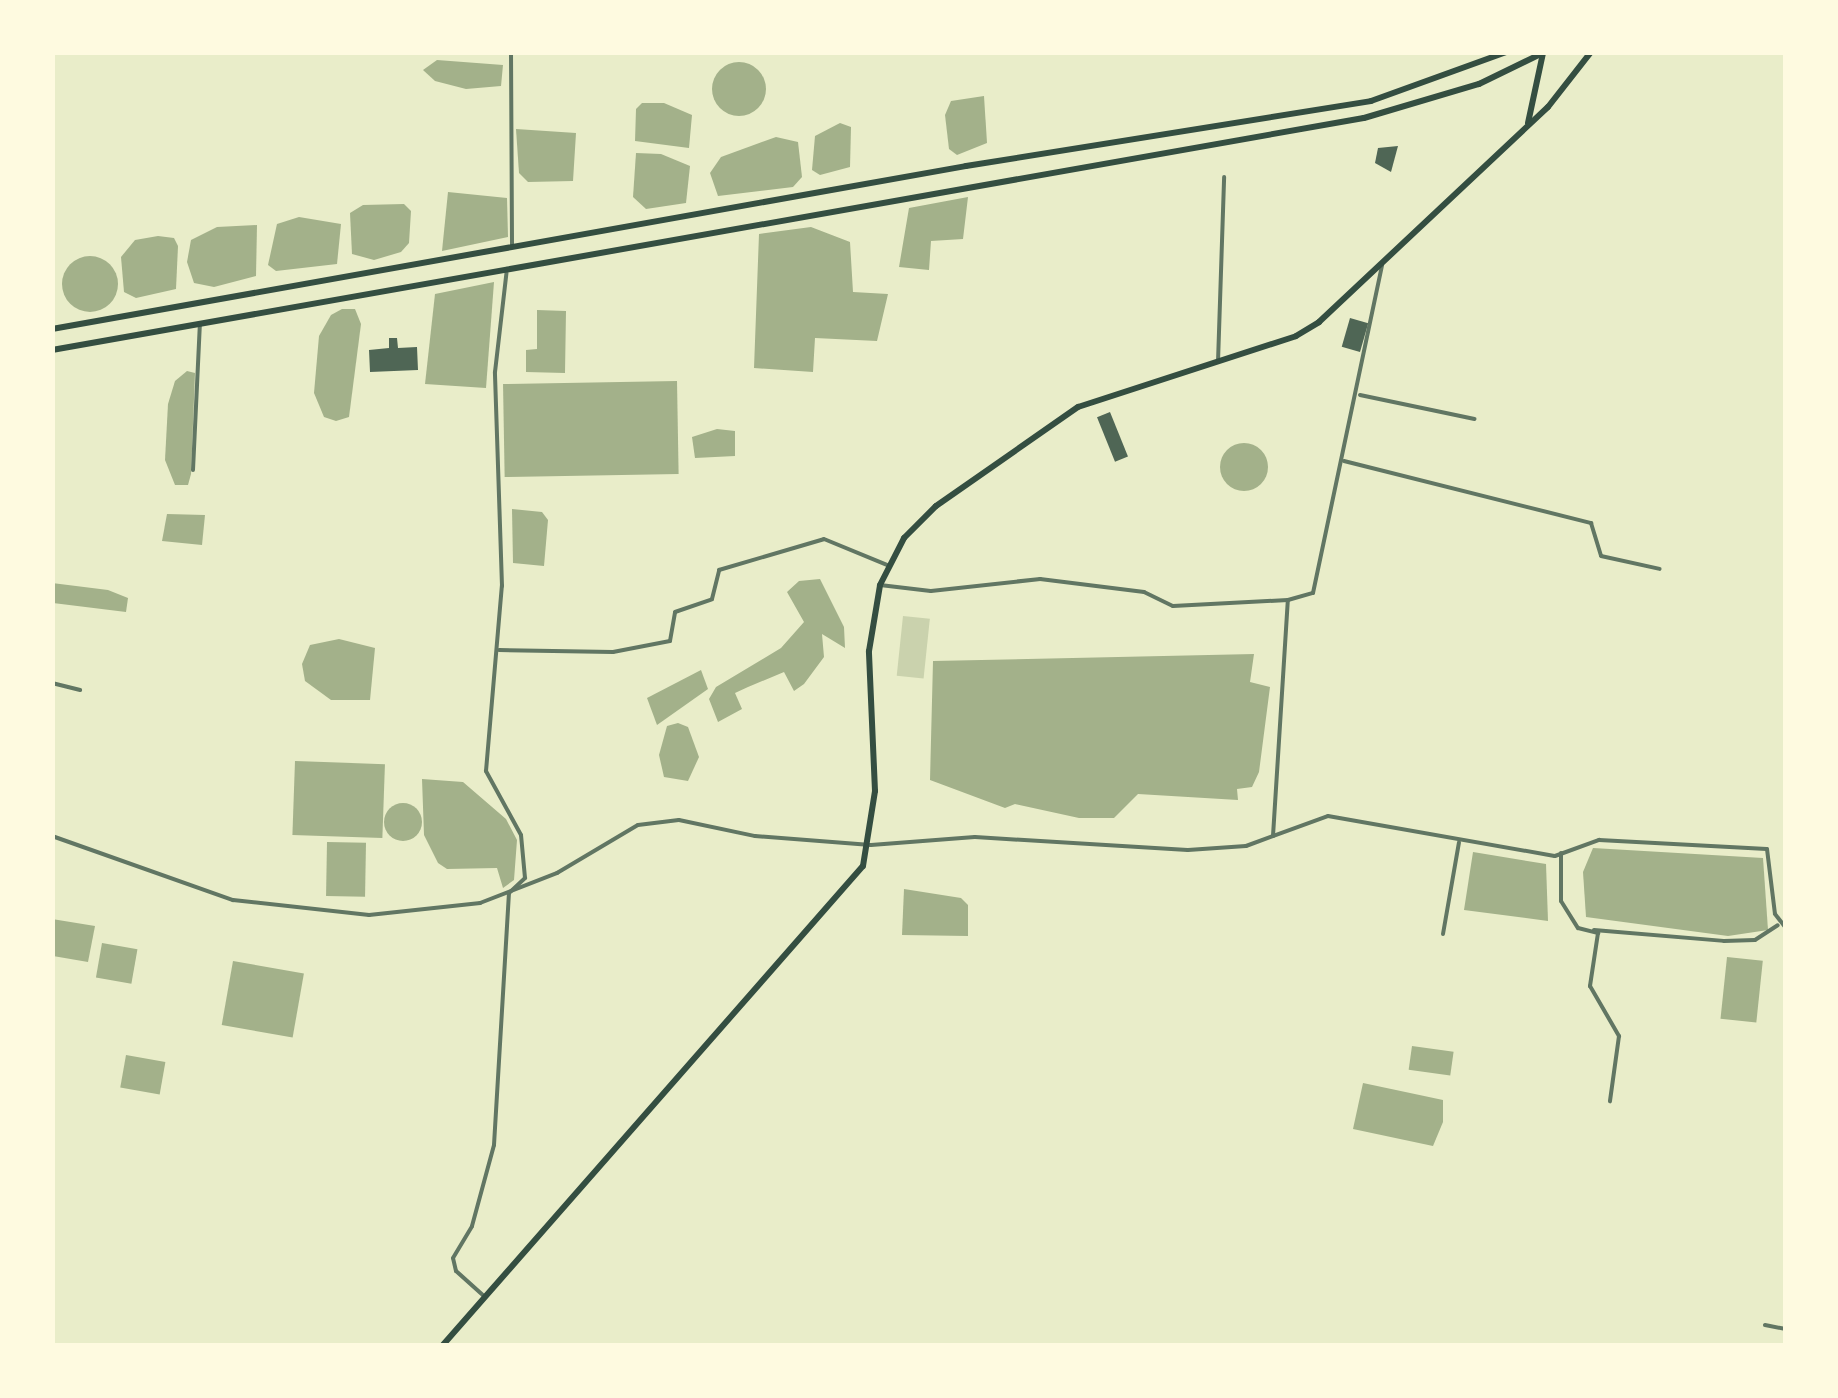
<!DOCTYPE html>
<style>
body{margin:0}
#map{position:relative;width:1838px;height:1398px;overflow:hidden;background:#e9edc9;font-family:"Fira Sans Condensed",sans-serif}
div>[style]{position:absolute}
.green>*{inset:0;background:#cad2ad;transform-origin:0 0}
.water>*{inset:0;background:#a3b18a;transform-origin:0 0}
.round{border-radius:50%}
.building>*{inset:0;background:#4f6655;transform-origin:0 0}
.minor>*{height:4px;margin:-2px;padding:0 2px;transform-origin:2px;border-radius:2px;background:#617663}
.trunk>*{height:6px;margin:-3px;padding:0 3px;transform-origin:3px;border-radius:3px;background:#344e41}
span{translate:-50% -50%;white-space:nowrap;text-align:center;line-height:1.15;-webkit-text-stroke:8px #fefae0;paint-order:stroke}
.frame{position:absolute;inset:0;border:55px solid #fefae0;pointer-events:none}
</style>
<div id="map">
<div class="green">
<i style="left:903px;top:616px;width:27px;height:60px;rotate:6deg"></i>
</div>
<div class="water">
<i style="clip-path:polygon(437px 60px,503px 65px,501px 86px,466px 89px,435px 81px,423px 70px)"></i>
<i class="round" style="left:712px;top:62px;width:54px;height:54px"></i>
<i style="clip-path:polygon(984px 96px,987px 143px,957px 155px,949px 149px,945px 115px,951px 101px)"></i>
<i style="clip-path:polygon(642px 103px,664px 103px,692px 115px,689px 148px,635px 141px,636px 109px)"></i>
<i style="clip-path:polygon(840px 123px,851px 127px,850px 167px,820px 175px,812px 170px,815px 136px)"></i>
<i style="clip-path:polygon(516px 129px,576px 133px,573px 181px,528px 182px,519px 173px)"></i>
<i style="clip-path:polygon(776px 137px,798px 142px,802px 177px,793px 187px,718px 196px,710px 173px,721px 157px)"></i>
<i style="clip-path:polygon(636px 153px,661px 154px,690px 166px,686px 203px,646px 209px,633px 197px)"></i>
<i style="clip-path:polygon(448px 192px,507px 198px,508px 237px,442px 251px)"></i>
<i style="clip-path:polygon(968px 197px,963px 239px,931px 241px,929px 270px,899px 267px,909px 208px)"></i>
<i style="clip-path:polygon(404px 204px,411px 211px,409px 243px,401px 252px,374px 260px,352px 254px,350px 213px,363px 205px)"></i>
<i style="clip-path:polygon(299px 217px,341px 224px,337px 264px,276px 271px,268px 265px,277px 224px)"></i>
<i style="clip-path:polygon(257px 225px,256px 276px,214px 287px,194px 283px,187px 262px,191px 240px,217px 227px)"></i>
<i style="clip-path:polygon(811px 227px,850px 242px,853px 292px,888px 294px,877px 341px,815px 338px,813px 372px,754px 368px,759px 234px)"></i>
<i style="clip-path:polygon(158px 236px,174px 238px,178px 246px,176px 289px,136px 298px,124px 292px,121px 257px,135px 240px)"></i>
<i class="round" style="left:62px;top:256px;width:56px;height:56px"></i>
<i style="clip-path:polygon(494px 282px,486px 388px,425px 384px,435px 294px)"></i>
<i style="clip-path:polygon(342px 309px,355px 309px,361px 324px,349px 417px,336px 421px,324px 417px,314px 393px,319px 336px,331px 315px)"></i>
<i style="clip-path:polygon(537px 310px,566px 311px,565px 373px,526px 372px,526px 350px,537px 349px)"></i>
<i style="clip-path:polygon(187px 371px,195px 373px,191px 474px,188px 485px,175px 485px,165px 460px,168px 404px,175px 381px)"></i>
<i style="left:677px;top:381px;width:93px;height:174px;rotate:89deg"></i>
<i style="clip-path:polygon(717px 429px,735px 431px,735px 456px,695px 458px,692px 437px)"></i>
<i class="round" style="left:1220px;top:443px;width:48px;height:48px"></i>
<i style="clip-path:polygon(512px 509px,542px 512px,548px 520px,544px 566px,513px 563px)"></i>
<i style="clip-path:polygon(167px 514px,205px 515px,202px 545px,162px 541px)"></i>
<i style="clip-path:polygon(820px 579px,844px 627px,845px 648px,822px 634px,824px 657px,804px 684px,794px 691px,784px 672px,748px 687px,735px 693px,742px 709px,718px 722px,709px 699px,716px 687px,781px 648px,804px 622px,787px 592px,799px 581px)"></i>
<i style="clip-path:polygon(52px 583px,108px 590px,128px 598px,126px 612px,53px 603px)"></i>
<i style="clip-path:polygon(339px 639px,375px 648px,370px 700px,331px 700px,305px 681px,302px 664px,310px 645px)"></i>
<i style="clip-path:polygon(1254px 654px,1250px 682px,1270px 687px,1259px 772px,1252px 787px,1237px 789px,1238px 800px,1138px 794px,1114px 818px,1079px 818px,1015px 804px,1005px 808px,930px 780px,933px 661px)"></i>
<i style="clip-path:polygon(701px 670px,708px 689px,657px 725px,647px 698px)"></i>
<i style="clip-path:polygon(678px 723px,688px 727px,699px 757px,688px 781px,664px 777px,659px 755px,667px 726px)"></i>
<i style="left:295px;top:761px;width:90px;height:74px;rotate:2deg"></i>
<i style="clip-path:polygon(422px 779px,463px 782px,506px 819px,517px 840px,514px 880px,503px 888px,497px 868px,447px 869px,438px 863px,424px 835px)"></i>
<i class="round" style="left:384px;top:803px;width:38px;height:38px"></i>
<i style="left:327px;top:842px;width:39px;height:54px;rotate:1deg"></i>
<i style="clip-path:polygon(1593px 848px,1763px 858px,1768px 930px,1728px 936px,1586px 917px,1583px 872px)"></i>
<i style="clip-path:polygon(1473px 852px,1546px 864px,1548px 921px,1464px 910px)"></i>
<i style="clip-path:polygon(904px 889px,961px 898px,968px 905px,968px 936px,902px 935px)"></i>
<i style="clip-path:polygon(52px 919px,95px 926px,88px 962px,53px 956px)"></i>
<i style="left:102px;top:943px;width:36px;height:35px;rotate:10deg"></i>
<i style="left:1727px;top:957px;width:36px;height:62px;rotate:6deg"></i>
<i style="left:233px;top:961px;width:72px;height:65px;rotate:10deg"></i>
<i style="left:1412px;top:1046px;width:42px;height:24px;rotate:8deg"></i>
<i style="left:126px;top:1055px;width:40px;height:33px;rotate:10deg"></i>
<i style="clip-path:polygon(1363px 1083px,1443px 1100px,1443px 1122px,1433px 1146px,1353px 1129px)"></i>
</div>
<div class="building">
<i style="clip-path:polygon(1398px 146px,1391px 172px,1375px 163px,1378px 148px)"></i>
<i style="left:1350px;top:318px;width:19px;height:30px;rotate:16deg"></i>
<i style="clip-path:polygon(389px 338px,397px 338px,398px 348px,417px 347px,418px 370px,370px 372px,369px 350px,389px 348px)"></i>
<i style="left:1110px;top:412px;width:48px;height:14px;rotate:68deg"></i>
</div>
<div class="minor">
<i style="left:511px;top:52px;width:194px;rotate:89.7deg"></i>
<i style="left:1218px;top:362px;width:185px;rotate:-88.1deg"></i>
<i style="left:1360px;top:395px;width:117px;rotate:11.8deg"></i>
<i style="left:1344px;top:461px;width:255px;rotate:14.1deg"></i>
<i style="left:1591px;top:523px;width:34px;rotate:73deg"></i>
<i style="left:1601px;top:556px;width:60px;rotate:12.4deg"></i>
<i style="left:193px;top:470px;width:147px;rotate:-87.3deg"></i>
<i style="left:880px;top:585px;width:51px;rotate:6.7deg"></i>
<i style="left:931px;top:591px;width:110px;rotate:-6.3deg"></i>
<i style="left:1040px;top:579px;width:105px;rotate:7.1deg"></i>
<i style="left:1144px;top:592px;width:32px;rotate:26deg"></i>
<i style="left:1173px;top:606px;width:115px;rotate:-3deg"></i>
<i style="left:499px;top:650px;width:114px;rotate:1deg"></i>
<i style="left:613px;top:652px;width:58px;rotate:-10.9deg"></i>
<i style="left:670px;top:641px;width:29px;rotate:-80deg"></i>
<i style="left:675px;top:612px;width:39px;rotate:-19deg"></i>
<i style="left:712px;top:599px;width:30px;rotate:-76deg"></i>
<i style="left:719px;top:570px;width:109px;rotate:-16.4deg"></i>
<i style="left:824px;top:539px;width:68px;rotate:22.4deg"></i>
<i style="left:52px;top:683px;width:29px;rotate:14deg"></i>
<i style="left:52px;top:836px;width:192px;rotate:19.5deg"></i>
<i style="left:233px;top:900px;width:137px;rotate:6.3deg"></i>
<i style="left:369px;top:915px;width:112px;rotate:-6.2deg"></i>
<i style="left:480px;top:903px;width:83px;rotate:-21.3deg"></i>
<i style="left:557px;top:873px;width:94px;rotate:-30.7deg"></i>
<i style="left:638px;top:825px;width:41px;rotate:-7deg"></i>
<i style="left:679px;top:820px;width:78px;rotate:11.9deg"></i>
<i style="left:755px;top:836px;width:116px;rotate:4.4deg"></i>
<i style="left:871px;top:845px;width:104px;rotate:-4.4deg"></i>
<i style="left:975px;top:837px;width:213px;rotate:3.5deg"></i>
<i style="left:1188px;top:850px;width:58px;rotate:-3.9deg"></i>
<i style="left:1246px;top:846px;width:87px;rotate:-20.1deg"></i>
<i style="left:1328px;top:816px;width:230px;rotate:10deg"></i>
<i style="left:1555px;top:856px;width:47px;rotate:-20deg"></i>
<i style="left:1599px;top:840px;width:168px;rotate:3.1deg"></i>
<i style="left:1767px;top:849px;width:65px;rotate:83deg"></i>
<i style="left:1775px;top:914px;width:18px;rotate:52deg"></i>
<i style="left:1273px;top:836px;width:236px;rotate:-86.4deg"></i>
<i style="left:1288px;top:600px;width:26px;rotate:-16deg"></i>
<i style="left:1313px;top:593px;width:335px;rotate:-78.1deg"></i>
<i style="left:1561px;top:853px;width:48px;rotate:90deg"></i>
<i style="left:1561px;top:901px;width:32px;rotate:58deg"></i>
<i style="left:1578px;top:928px;width:21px;rotate:14deg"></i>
<i style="left:1598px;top:933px;width:54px;rotate:98.6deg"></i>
<i style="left:1590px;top:986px;width:58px;rotate:59.9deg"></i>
<i style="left:1619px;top:1036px;width:66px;rotate:97.9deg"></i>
<i style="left:1594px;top:930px;width:130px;rotate:4.8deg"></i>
<i style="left:1724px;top:941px;width:31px;rotate:-2deg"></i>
<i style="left:1755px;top:940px;width:27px;rotate:-33deg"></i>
<i style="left:1443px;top:934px;width:93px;rotate:-80.1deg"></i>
<i style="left:485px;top:1297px;width:39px;rotate:-138deg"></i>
<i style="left:456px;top:1271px;width:13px;rotate:-103deg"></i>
<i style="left:453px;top:1258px;width:37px;rotate:-59deg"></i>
<i style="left:472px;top:1226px;width:84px;rotate:-74.8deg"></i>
<i style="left:494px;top:1145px;width:252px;rotate:-86.6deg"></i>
<i style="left:509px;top:893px;width:22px;rotate:-43deg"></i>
<i style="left:525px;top:878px;width:43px;rotate:-95.3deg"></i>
<i style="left:521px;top:835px;width:73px;rotate:-118.7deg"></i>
<i style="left:486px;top:771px;width:186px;rotate:-85.1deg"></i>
<i style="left:502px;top:586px;width:214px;rotate:-91.9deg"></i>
<i style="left:495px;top:372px;width:104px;rotate:-83.4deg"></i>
<i style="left:1765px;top:1325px;width:21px;rotate:11deg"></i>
</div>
<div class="trunk">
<i style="left:1528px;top:123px;width:72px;rotate:-77.9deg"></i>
<i style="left:52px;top:329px;width:928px;rotate:-10.11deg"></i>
<i style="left:966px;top:166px;width:410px;rotate:-9.1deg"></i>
<i style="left:1371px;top:101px;width:144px;rotate:-19.9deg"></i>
<i style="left:52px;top:350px;width:1332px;rotate:-10.03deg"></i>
<i style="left:1364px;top:118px;width:120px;rotate:-16.5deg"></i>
<i style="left:1479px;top:84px;width:73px;rotate:-25.9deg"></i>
<i style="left:442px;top:1346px;width:638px;rotate:-48.75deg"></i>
<i style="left:863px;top:866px;width:76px;rotate:-80.9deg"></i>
<i style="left:875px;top:791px;width:140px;rotate:-92.5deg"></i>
<i style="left:869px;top:651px;width:67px;rotate:-80.5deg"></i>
<i style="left:880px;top:585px;width:53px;rotate:-62.9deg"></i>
<i style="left:904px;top:538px;width:45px;rotate:-45deg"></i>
<i style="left:936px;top:506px;width:173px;rotate:-34.9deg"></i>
<i style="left:1078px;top:407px;width:229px;rotate:-18deg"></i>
<i style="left:1296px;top:336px;width:27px;rotate:-31deg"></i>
<i style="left:1319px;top:322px;width:314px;rotate:-43.2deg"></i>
<i style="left:1548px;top:107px;width:70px;rotate:-52deg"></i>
</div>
<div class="frame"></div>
</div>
